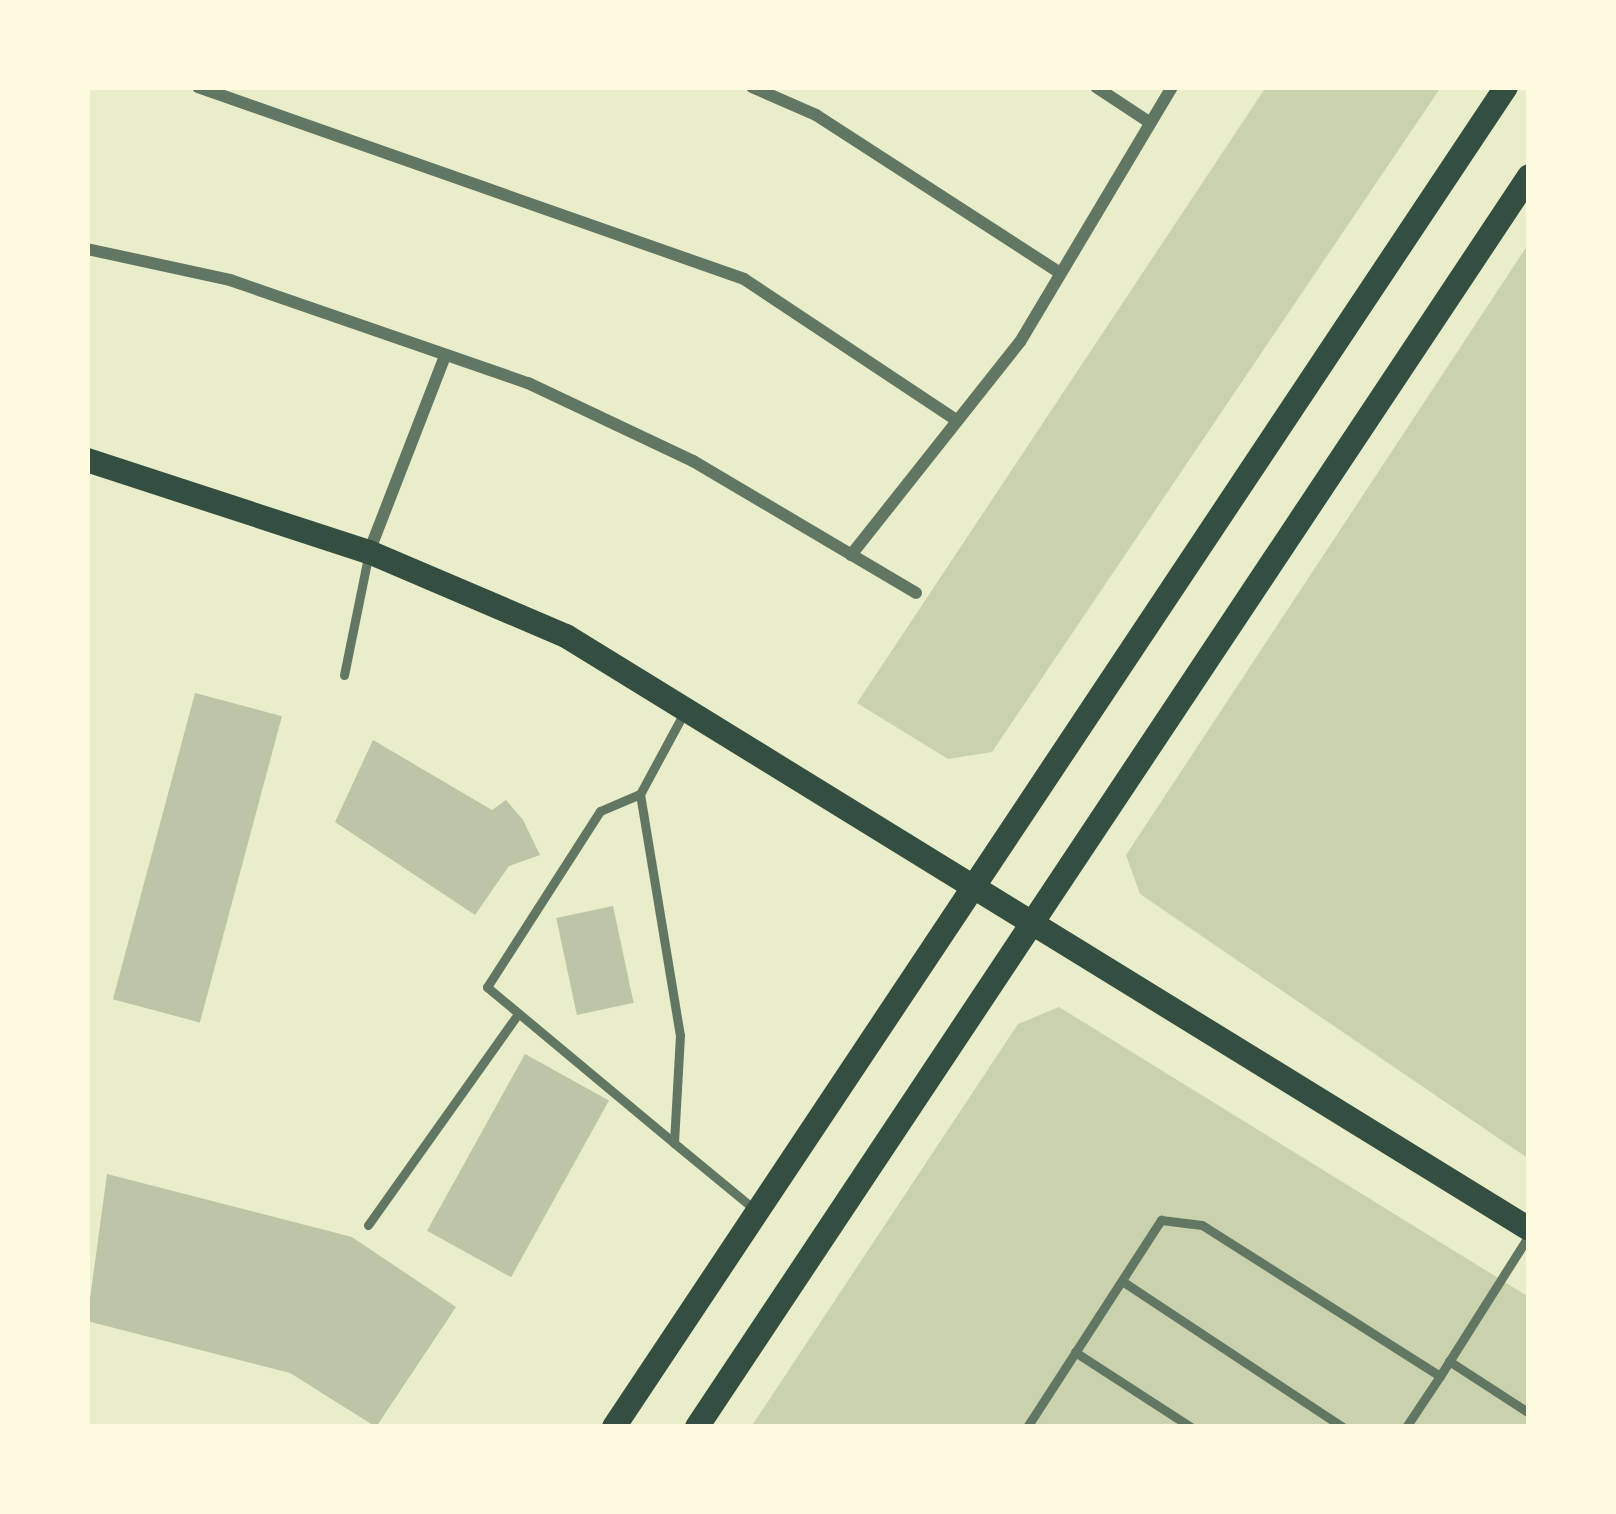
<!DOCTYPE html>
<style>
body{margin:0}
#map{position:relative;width:1616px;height:1514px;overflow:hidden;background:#e9edc9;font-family:"Playfair Display",serif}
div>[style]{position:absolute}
.green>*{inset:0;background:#cad2ad}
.building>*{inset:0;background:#bcc5a7;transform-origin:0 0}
.service>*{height:9px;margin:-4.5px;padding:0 4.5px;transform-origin:4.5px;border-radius:4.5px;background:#617663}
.minor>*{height:12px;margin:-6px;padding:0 6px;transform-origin:6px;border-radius:6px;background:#617663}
.secondary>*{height:24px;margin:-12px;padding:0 12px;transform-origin:12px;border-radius:12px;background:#344e41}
span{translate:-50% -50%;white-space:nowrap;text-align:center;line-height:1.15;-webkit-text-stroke:12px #fefae0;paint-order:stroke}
.frame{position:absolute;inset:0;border:90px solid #fefae0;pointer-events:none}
</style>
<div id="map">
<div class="green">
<i style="clip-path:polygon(1266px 87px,1441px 87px,992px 752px,948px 759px,857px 703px)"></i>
<i style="clip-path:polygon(1529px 243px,1529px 1159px,1140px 894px,1126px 855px)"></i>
<i style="clip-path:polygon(1059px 1007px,1529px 1297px,1529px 1427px,751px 1427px,1018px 1024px)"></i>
</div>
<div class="building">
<i style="left:195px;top:693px;width:90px;height:317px;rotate:15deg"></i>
<i style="clip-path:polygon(373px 740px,492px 810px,506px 800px,523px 820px,540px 855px,509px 866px,475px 915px,335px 822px)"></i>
<i style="left:613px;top:906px;width:99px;height:58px;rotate:78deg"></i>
<i style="left:525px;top:1054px;width:96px;height:202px;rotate:29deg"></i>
<i style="clip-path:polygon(107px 1174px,352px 1237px,456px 1307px,376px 1427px,290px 1373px,87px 1321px)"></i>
</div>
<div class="service">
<i style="left:344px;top:675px;width:120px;rotate:-78.5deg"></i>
<i style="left:686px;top:709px;width:97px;rotate:118.4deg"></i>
<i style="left:640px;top:794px;width:244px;rotate:80.6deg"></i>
<i style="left:680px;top:1035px;width:108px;rotate:93.2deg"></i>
<i style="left:674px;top:1143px;width:104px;rotate:39.5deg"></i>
<i style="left:640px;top:794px;width:43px;rotate:157deg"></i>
<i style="left:600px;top:811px;width:209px;rotate:122.7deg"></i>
<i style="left:487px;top:987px;width:244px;rotate:39.8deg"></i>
<i style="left:368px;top:1225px;width:254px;rotate:-54.6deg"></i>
<i style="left:1122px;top:1281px;width:265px;rotate:33.5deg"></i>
<i style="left:1075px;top:1352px;width:138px;rotate:32.9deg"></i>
<i style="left:1449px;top:1361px;width:95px;rotate:33deg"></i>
<i style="left:1027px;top:1427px;width:247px;rotate:-57.1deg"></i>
<i style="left:1161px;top:1220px;width:41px;rotate:7deg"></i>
<i style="left:1202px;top:1225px;width:282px;rotate:32.4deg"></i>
<i style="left:1440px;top:1376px;width:167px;rotate:-57.7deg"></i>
<i style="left:1406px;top:1427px;width:61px;rotate:-56.3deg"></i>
</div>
<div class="minor">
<i style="left:198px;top:87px;width:579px;rotate:19.37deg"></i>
<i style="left:744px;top:279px;width:253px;rotate:33.6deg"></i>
<i style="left:752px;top:87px;width:70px;rotate:23.6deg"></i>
<i style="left:816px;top:115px;width:286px;rotate:32.9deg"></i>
<i style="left:1096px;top:87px;width:64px;rotate:33.4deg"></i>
<i style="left:87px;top:249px;width:146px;rotate:12.2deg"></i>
<i style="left:230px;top:280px;width:315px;rotate:19.1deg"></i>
<i style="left:528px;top:383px;width:183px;rotate:25.3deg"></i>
<i style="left:693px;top:461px;width:259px;rotate:30.6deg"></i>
<i style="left:369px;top:552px;width:207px;rotate:-68.8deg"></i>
<i style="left:851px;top:555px;width:272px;rotate:-51.6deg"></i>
<i style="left:1020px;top:342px;width:297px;rotate:-59.2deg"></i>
</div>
<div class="secondary">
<i style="left:87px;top:460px;width:297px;rotate:18.1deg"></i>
<i style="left:369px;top:552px;width:214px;rotate:23.1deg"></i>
<i style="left:566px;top:636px;width:1131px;rotate:31.62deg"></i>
<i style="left:614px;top:1427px;width:1610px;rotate:-56.35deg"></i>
<i style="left:697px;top:1427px;width:1502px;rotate:-56.37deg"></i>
</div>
<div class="frame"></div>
</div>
